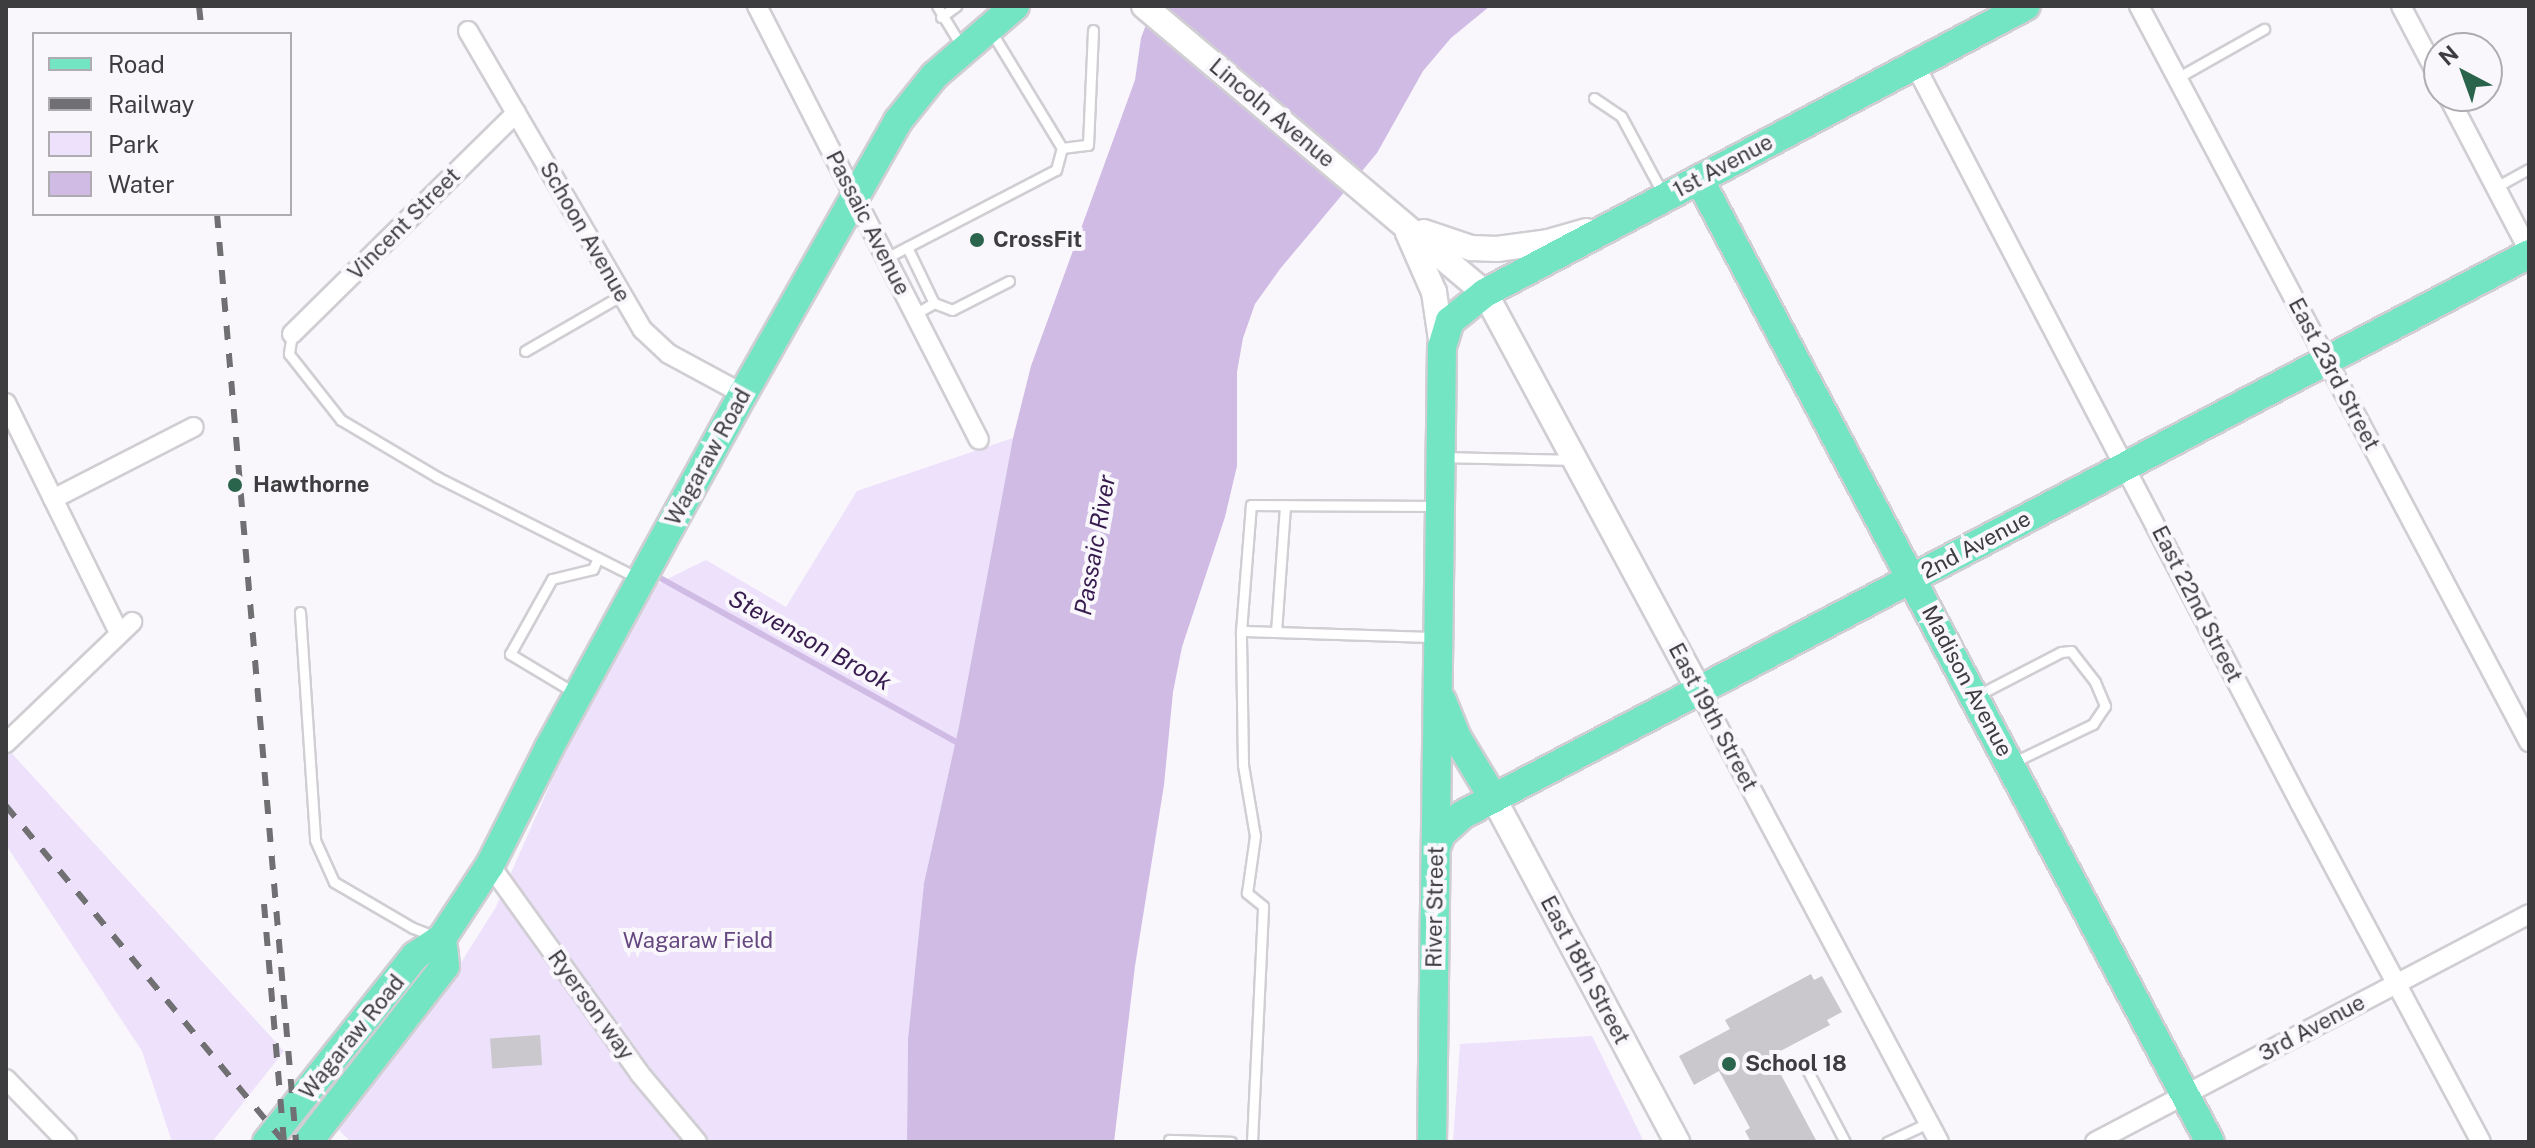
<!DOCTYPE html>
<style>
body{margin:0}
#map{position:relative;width:2535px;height:1148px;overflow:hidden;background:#f9f7fc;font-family:"Public Sans",sans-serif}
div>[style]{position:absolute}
.green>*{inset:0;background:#ede1fb}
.water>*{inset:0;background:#d0bbe5}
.stream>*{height:6px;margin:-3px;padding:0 3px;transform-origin:3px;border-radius:3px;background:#d0bbe5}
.building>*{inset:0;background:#cac7cd;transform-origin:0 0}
.roads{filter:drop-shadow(2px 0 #d0ced3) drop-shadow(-2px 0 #d0ced3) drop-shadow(0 2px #d0ced3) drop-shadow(0 -2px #d0ced3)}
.lane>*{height:9px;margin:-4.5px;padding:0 4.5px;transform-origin:4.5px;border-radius:4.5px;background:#fff}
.street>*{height:18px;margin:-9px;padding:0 9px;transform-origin:9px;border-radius:9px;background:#fff}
.secondary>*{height:24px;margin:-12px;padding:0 12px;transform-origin:12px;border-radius:12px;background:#fff}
.primary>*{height:28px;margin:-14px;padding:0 14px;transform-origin:14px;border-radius:14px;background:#74e5c2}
.rail>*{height:6px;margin-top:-3px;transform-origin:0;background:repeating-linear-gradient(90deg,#706f72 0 14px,transparent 0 28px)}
.dots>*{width:22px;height:22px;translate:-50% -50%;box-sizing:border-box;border:4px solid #f9f7fc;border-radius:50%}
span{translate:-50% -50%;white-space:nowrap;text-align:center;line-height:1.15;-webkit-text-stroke:8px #f9f7fc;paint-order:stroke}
.street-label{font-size:22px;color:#3d3c3e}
.poi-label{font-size:22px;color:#3d3c3e;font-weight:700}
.left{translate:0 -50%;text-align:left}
.park-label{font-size:22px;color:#64477e}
.water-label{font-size:24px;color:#371b4e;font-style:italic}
.frame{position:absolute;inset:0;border:8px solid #3d3c3e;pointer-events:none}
.legend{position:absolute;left:32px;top:32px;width:260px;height:184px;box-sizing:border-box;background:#f9f7fc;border:2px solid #aeacb0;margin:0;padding:10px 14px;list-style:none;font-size:24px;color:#3d3c3e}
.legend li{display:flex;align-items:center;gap:16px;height:40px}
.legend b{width:40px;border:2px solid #aeacb0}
.north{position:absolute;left:2423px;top:32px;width:80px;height:80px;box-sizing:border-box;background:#f9f7fc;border:2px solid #aeacb0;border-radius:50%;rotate:319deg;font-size:22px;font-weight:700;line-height:32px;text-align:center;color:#3d3c3e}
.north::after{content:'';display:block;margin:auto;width:28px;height:36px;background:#2b644d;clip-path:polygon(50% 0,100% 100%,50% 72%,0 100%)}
</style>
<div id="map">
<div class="green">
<i style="clip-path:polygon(1013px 438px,959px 726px,924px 883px,908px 1039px,907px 1142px,351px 1142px,337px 1128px,428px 1015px,496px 907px,563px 755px,653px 586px,706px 560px,786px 607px,857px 491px)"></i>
<i style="clip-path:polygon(6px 747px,284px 1051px,212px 1142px,172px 1142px,142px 1051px,6px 845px)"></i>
<i style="clip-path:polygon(1592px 1036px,1644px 1142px,1453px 1142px,1460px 1044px)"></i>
</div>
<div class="water">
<i style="clip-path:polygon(1153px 6px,1490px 6px,1451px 38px,1423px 71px,1377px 153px,1280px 269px,1255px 304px,1243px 338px,1237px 372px,1237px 466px,1225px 517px,1182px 647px,1173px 692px,1164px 785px,1135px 966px,1114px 1142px,907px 1142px,908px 1039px,924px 883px,959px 726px,1013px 438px,1031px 366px,1135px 80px,1141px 38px)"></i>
</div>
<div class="stream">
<i style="left:653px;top:574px;width:346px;rotate:29deg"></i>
</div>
<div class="building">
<i style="clip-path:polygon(1811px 974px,1814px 980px,1822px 976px,1842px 1012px,1827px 1020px,1830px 1025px,1771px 1056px,1817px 1142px,1751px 1142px,1745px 1131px,1750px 1128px,1719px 1071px,1694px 1085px,1679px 1056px,1730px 1029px,1725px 1020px)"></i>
<i style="left:540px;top:1035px;width:30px;height:50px;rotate:86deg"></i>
</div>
<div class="roads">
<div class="lane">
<i style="left:937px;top:6px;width:48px;rotate:58.6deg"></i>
<i style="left:941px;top:17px;width:19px;rotate:-36deg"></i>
<i style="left:2177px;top:78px;width:100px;rotate:-29.4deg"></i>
<i style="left:1594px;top:98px;width:32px;rotate:34deg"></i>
<i style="left:1621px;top:116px;width:89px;rotate:61.7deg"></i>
<i style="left:1062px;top:148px;width:26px;rotate:-7deg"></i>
<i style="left:1088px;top:145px;width:115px;rotate:-87.5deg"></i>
<i style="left:2496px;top:187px;width:38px;rotate:-29deg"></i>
<i style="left:907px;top:247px;width:62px;rotate:64.3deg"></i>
<i style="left:934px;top:303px;width:22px;rotate:150deg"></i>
<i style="left:886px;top:258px;width:191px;rotate:-27.4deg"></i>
<i style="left:1056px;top:170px;width:23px;rotate:-75deg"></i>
<i style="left:1062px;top:148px;width:137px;rotate:-121.3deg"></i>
<i style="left:934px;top:303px;width:19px;rotate:21deg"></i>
<i style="left:952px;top:310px;width:64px;rotate:-27deg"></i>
<i style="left:292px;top:334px;width:20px;rotate:99deg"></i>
<i style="left:289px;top:354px;width:84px;rotate:51.8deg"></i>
<i style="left:341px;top:420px;width:112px;rotate:30.7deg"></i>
<i style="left:437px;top:477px;width:225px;rotate:26.7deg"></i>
<i style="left:525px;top:351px;width:112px;rotate:-30deg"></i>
<i style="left:1443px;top:457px;width:130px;rotate:1.3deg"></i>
<i style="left:300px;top:612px;width:228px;rotate:86.2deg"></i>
<i style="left:315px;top:840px;width:46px;rotate:65.7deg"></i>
<i style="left:334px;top:882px;width:91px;rotate:30.2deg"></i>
<i style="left:413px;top:928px;width:22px;rotate:21deg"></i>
<i style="left:1241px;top:631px;width:126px;rotate:-85.5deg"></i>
<i style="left:1251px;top:505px;width:185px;rotate:0.3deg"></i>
<i style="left:1276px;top:632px;width:127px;rotate:-85.9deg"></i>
<i style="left:575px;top:693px;width:76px;rotate:-149deg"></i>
<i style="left:510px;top:654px;width:86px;rotate:-60.8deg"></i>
<i style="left:552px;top:579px;width:42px;rotate:-13.7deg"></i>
<i style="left:593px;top:569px;width:12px;rotate:-66deg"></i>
<i style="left:1978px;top:695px;width:93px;rotate:-27.4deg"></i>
<i style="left:2061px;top:652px;width:10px;rotate:-6deg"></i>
<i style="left:2071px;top:651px;width:39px;rotate:52deg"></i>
<i style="left:2095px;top:682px;width:26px;rotate:67deg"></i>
<i style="left:2105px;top:706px;width:22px;rotate:124deg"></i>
<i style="left:2093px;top:724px;width:90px;rotate:154.3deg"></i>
<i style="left:1803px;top:1062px;width:90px;rotate:62.3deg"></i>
<i style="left:1169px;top:1140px;width:62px;rotate:1.8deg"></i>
<i style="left:1252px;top:1142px;width:236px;rotate:-87.3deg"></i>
<i style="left:1263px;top:906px;width:21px;rotate:-141deg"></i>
<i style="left:1247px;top:893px;width:58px;rotate:-82deg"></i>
<i style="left:1255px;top:836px;width:72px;rotate:-99.6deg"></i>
<i style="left:1243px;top:765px;width:134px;rotate:-90.9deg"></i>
<i style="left:1241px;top:631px;width:193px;rotate:1.8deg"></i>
<i style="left:1887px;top:1142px;width:45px;rotate:-24.9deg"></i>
</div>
<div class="street">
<i style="left:757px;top:6px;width:487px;rotate:62.9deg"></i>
<i style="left:2139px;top:6px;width:833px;rotate:62.08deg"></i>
<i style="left:2401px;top:6px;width:81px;rotate:62.2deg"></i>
<i style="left:468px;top:31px;width:346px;rotate:59.7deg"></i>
<i style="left:643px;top:330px;width:35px;rotate:43deg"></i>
<i style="left:669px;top:354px;width:84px;rotate:28.4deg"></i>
<i style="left:1915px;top:65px;width:832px;rotate:62.45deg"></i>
<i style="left:2300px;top:803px;width:384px;rotate:61.9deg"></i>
<i style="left:2448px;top:96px;width:175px;rotate:62.4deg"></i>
<i style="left:292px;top:334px;width:315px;rotate:-44.6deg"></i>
<i style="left:6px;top:403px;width:256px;rotate:63.8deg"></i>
<i style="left:53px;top:499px;width:158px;rotate:-27.1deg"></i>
<i style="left:1699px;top:691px;width:511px;rotate:61.98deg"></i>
<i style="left:6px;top:743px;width:175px;rotate:-43.8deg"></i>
<i style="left:490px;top:865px;width:257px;rotate:54.3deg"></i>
<i style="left:640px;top:1074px;width:89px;rotate:50deg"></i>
<i style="left:6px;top:1079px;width:88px;rotate:45.9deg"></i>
<i style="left:2095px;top:1142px;width:490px;rotate:-27.7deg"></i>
</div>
<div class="secondary">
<i style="left:1144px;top:6px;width:446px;rotate:40.1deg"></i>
<i style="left:1485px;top:293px;width:452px;rotate:61.7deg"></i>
<i style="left:1424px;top:232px;width:50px;rotate:18.8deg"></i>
<i style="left:1471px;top:248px;width:26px;rotate:2deg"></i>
<i style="left:1497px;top:249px;width:51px;rotate:-7.8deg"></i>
<i style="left:1548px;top:242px;width:40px;rotate:-16deg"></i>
<i style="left:1408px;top:233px;width:64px;rotate:66.2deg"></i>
<i style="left:1434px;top:292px;width:55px;rotate:81.6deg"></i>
<i style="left:1494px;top:799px;width:389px;rotate:61.9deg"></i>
</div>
<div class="primary">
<i style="left:1699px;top:179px;width:1090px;rotate:62.05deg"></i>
<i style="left:1442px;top:701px;width:40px;rotate:68deg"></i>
<i style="left:1457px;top:738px;width:71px;rotate:58.8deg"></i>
<i style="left:1436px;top:848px;width:15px;rotate:-70deg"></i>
<i style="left:1441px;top:834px;width:28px;rotate:-42deg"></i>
<i style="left:1462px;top:815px;width:1205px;rotate:-27.73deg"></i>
<i style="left:267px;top:1142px;width:238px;rotate:-51.5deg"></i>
<i style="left:415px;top:956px;width:32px;rotate:-34deg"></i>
<i style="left:442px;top:938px;width:87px;rotate:-56.7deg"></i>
<i style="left:490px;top:865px;width:131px;rotate:-63.2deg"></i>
<i style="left:549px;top:748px;width:404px;rotate:-61.3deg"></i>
<i style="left:743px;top:394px;width:314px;rotate:-60.4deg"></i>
<i style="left:898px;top:121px;width:58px;rotate:-51.3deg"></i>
<i style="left:934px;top:76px;width:107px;rotate:-40.8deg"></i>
<i style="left:308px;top:1142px;width:223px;rotate:-52.1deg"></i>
<i style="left:445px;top:966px;width:28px;rotate:-96deg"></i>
<i style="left:1432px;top:1142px;width:795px;rotate:-89.28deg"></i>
<i style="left:1442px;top:347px;width:27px;rotate:-73deg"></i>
<i style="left:1450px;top:321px;width:45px;rotate:-38.7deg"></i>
<i style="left:1485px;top:293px;width:612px;rotate:-27.95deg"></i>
</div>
</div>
<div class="rail">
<i style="left:199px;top:6px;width:28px;rotate:84deg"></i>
<i style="left:217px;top:214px;width:931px;rotate:85.13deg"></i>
<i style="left:6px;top:806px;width:436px;rotate:50.4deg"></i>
<i style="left:264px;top:904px;width:239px;rotate:85.2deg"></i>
</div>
<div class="dots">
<i style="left:977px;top:240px;background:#2b644d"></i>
<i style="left:235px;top:485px;background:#2b644d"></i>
<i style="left:1729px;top:1064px;background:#2b644d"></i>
</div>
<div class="street-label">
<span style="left:1272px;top:113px;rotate:40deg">Lincoln Avenue</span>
<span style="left:1723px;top:166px;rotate:-28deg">1st Avenue</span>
<span style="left:868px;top:223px;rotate:63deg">Passaic Avenue</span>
<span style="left:404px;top:224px;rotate:-45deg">Vincent Street</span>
<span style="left:585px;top:232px;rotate:60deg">Schoon Avenue</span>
<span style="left:2334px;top:374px;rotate:62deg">East 23rd Street</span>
<span style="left:708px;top:457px;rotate:-61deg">Wagaraw Road</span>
<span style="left:1976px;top:545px;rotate:-28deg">2nd Avenue</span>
<span style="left:2197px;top:604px;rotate:63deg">East 22nd Street</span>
<span style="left:1967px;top:681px;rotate:62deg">Madison Avenue</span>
<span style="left:1713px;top:717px;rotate:62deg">East 19th Street</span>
<span style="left:1435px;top:907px;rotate:-89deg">River Street</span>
<span style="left:1585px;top:970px;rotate:62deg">East 18th Street</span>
<span style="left:591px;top:1005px;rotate:54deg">Ryerson way</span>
<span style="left:2312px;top:1028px;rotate:-28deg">3rd Avenue</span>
<span style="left:352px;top:1037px;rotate:-51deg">Wagaraw Road</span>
</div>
<div class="poi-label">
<span class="left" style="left:993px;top:240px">CrossFit</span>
<span class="left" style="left:253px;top:485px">Hawthorne</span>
<span class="left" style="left:1745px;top:1064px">School 18</span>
</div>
<div class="park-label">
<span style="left:698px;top:941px">Wagaraw Field</span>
</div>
<div class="water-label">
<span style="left:1095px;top:545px;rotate:-80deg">Passaic River</span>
<span style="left:810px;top:640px;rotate:29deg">Stevenson Brook</span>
</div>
<div class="frame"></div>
<ul class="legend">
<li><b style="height:10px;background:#74e5c2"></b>Road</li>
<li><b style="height:10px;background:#706f72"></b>Railway</li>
<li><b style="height:22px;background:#ede1fb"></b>Park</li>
<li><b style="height:22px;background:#d0bbe5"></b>Water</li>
</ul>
<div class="north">N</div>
</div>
